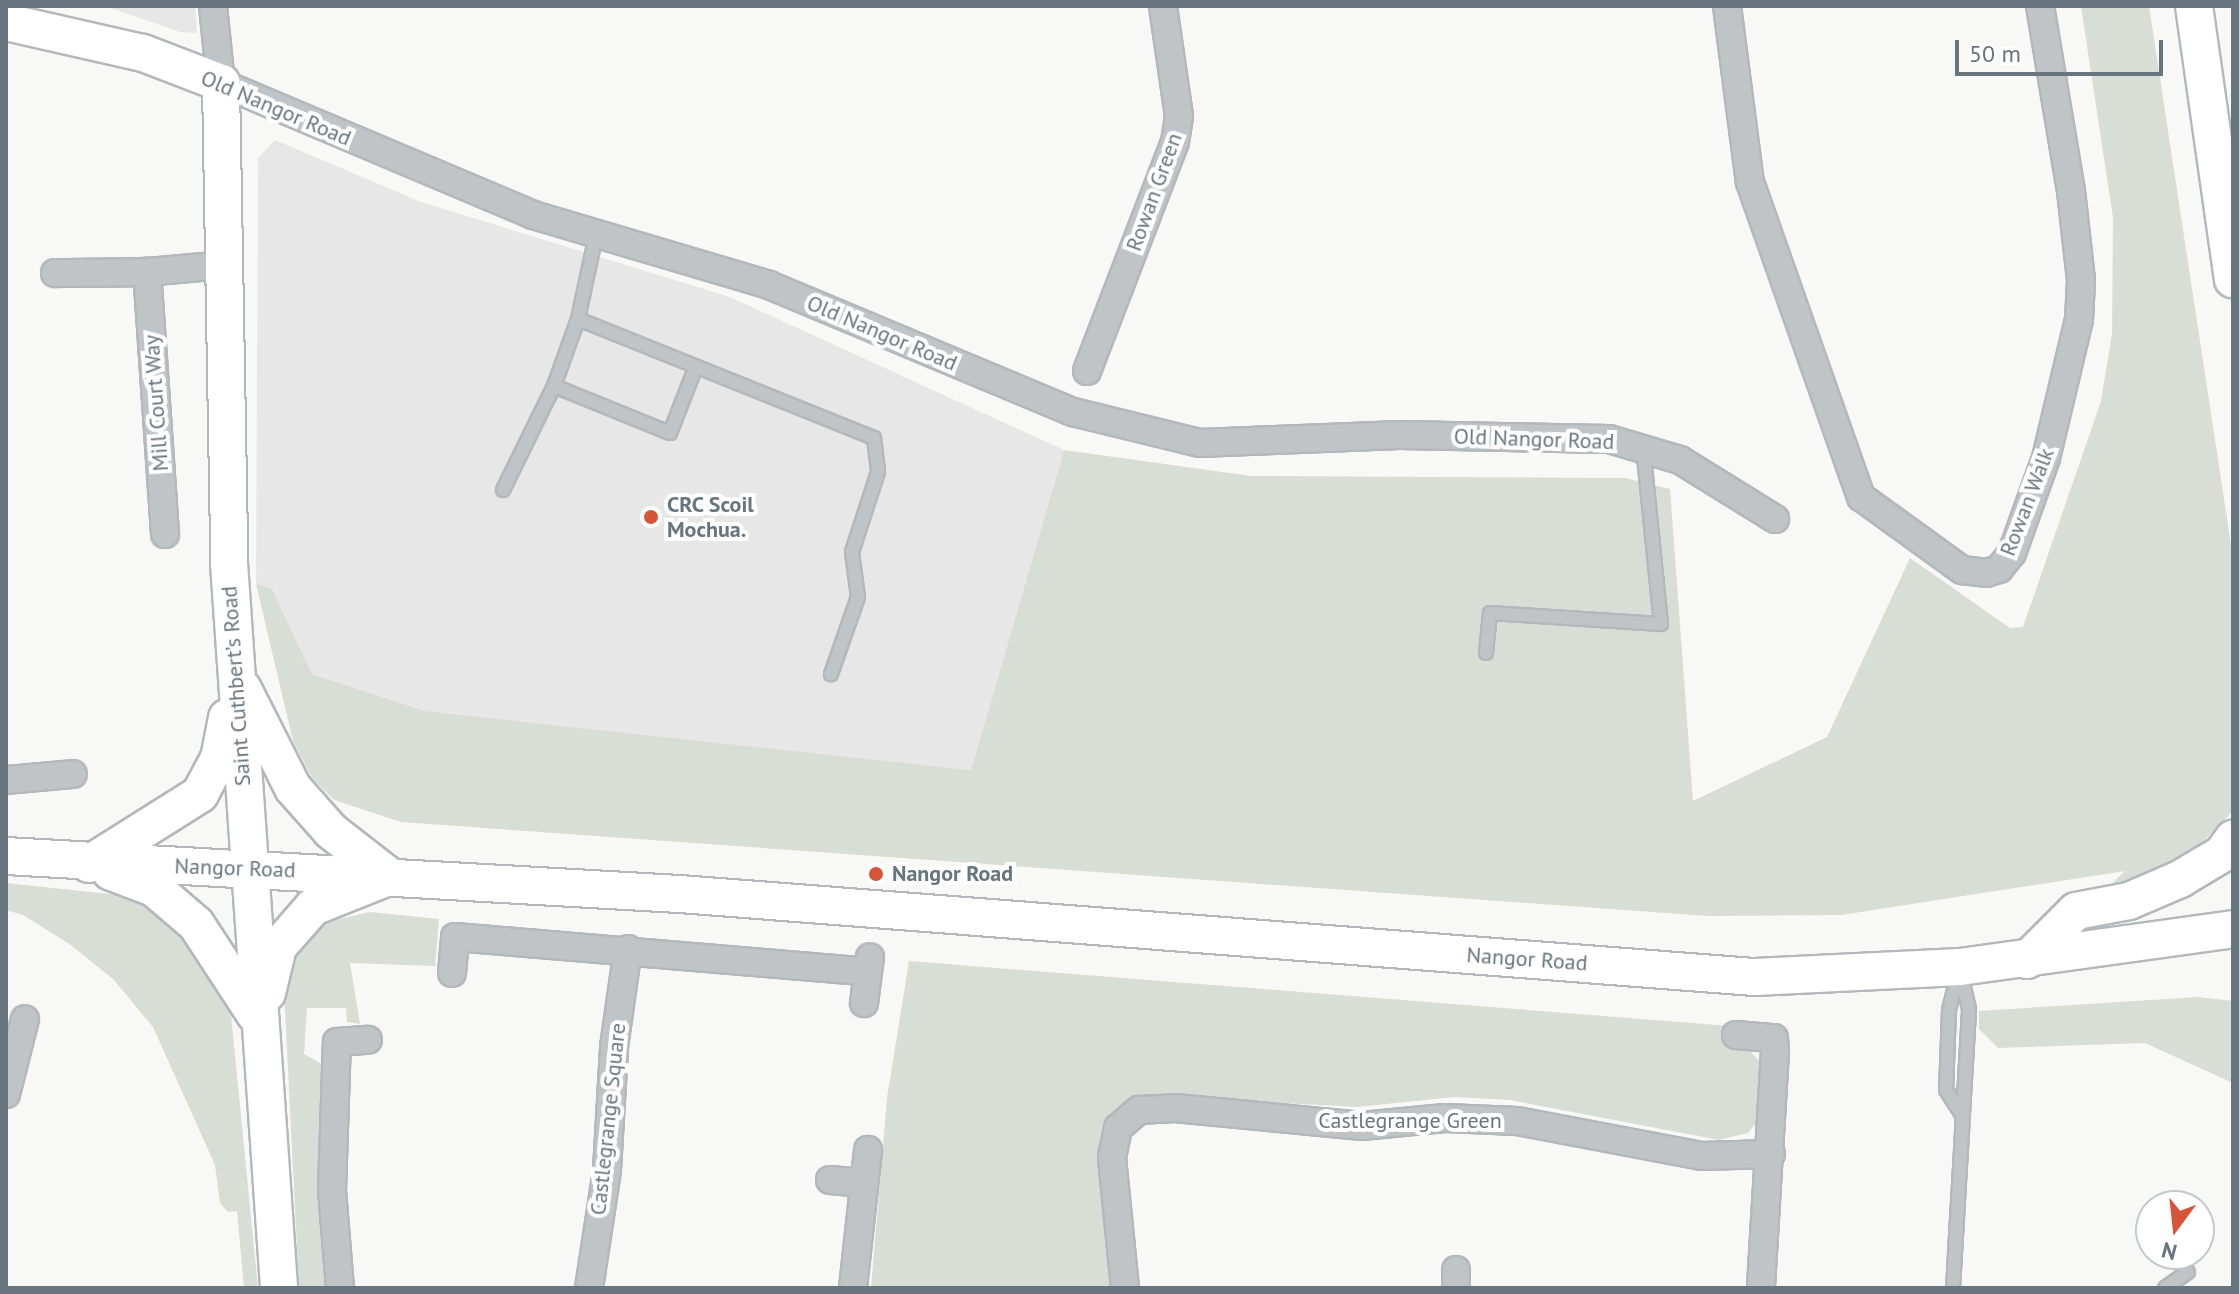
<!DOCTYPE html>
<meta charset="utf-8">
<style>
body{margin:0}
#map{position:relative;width:2239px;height:1294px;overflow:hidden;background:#f8f8f6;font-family:"PT Sans",sans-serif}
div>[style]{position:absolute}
.built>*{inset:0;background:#e6e7e6}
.green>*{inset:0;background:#d8ddd5}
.roads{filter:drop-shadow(2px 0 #b2b8bc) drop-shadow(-2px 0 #b2b8bc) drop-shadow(0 2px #b2b8bc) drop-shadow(0 -2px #b2b8bc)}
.lane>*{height:12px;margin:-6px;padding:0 6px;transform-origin:6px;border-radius:6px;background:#c0c4c7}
.street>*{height:26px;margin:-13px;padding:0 13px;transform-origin:13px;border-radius:13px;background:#c0c4c7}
.secondary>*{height:36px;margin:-18px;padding:0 18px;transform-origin:18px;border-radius:18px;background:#fff}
.dots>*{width:22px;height:22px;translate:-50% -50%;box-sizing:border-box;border:4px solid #fff;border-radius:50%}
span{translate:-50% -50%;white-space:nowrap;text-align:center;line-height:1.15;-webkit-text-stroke:8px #fff;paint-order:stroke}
.street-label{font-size:22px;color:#66757e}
.poi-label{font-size:22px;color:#66757e;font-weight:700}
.left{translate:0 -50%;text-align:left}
.frame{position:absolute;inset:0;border:8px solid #66757e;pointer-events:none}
.north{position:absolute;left:2135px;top:1190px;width:80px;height:80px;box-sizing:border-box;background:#fff;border:2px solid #c2c8cb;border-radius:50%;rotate:195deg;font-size:22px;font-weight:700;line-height:32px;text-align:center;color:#66757e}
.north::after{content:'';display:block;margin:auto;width:28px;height:36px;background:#d4553a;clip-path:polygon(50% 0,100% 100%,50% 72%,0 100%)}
.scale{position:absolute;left:1955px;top:40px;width:208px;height:36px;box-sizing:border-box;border:4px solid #66757e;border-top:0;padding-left:10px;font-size:24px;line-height:28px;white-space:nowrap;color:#66757e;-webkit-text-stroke:6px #fff;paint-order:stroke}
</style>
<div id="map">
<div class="built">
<i style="clip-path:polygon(105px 6px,195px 6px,197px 33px,180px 32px)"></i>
<i style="clip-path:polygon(275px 140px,421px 202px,730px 297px,1064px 450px,971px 770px,425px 711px,312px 674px,272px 589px,256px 584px,258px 158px)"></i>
</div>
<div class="green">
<i style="clip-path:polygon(2081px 6px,2149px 6px,2233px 558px,2233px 811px,2190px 855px,2102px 893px,2125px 871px,1841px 915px,1708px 916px,401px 822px,334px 800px,312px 778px,293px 741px,256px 584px,272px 589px,312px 674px,425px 711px,971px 770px,1064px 450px,1251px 476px,1625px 478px,1670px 489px,1693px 801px,1827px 737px,1910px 558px,2010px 628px,2023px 627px,2101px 401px,2112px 334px,2113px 218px)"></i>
<i style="clip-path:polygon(6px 883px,138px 897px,172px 918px,230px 1004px,258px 1288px,244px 1288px,237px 1211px,228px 1212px,220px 1203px,215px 1165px,153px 1027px,114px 980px,71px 945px,23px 915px,6px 910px)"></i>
<i style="clip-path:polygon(370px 912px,439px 919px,435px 966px,350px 963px,360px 1024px,347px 1022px,346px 1008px,307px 1008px,304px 1054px,322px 1064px,317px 1196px,325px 1288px,299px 1288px,283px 971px,322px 923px)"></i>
<i style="clip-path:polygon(909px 961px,1730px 1026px,1735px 1047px,1749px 1050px,1763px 1065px,1762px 1116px,1748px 1133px,1719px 1140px,1510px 1100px,1454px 1097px,1357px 1107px,1176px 1097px,1116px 1117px,1113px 1288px,871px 1288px,887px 1098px)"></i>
<i style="clip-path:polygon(2198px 997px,2233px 1001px,2233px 1083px,2145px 1043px,1998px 1048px,1979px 1029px,1979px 1011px)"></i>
</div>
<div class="roads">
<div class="lane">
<i style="left:596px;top:235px;width:86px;rotate:102.1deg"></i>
<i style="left:578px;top:319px;width:71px;rotate:109.7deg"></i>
<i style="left:554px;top:386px;width:125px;rotate:22.1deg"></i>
<i style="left:670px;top:433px;width:69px;rotate:-68.7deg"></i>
<i style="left:578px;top:319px;width:319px;rotate:21.9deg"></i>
<i style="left:874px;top:438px;width:34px;rotate:83deg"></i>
<i style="left:878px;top:472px;width:84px;rotate:108deg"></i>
<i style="left:852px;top:552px;width:45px;rotate:82.4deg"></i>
<i style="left:858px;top:597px;width:82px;rotate:109.3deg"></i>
<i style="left:503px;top:490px;width:116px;rotate:-63.9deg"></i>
<i style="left:1486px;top:653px;width:40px;rotate:-84.3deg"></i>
<i style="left:1490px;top:613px;width:171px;rotate:3.7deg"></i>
<i style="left:1661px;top:624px;width:177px;rotate:-95.8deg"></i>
<i style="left:1959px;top:970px;width:41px;rotate:104deg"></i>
<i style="left:1949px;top:1010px;width:80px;rotate:92.1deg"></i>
<i style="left:1946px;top:1090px;width:31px;rotate:57deg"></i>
<i style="left:1953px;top:1288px;width:279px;rotate:-86.7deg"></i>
<i style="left:1969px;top:1009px;width:41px;rotate:-102.7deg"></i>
<i style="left:2165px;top:1288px;width:28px;rotate:-35deg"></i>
</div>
<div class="street">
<i style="left:213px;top:6px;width:77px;rotate:84.1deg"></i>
<i style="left:221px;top:83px;width:339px;rotate:22.9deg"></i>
<i style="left:533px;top:215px;width:246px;rotate:16.5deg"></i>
<i style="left:769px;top:285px;width:329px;rotate:22.7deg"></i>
<i style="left:1073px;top:412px;width:131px;rotate:13.7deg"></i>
<i style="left:1200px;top:443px;width:200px;rotate:-2.3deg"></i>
<i style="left:1400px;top:435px;width:209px;rotate:1.1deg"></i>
<i style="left:1609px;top:439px;width:74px;rotate:16.5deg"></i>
<i style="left:1680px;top:460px;width:112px;rotate:31.8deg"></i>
<i style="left:1727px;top:6px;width:177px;rotate:82.6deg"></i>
<i style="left:1750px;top:182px;width:334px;rotate:70.6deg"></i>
<i style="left:1861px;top:497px;width:125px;rotate:35.9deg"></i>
<i style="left:1962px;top:570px;width:24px;rotate:7deg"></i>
<i style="left:1986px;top:573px;width:14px;rotate:-17deg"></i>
<i style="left:1999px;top:569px;width:21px;rotate:-51deg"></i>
<i style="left:2012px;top:553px;width:101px;rotate:-70.3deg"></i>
<i style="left:2046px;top:458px;width:142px;rotate:-76.6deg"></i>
<i style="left:2079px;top:320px;width:40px;rotate:-87.1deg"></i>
<i style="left:2081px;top:280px;width:90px;rotate:-96.4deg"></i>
<i style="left:2071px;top:191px;width:188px;rotate:-99.5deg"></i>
<i style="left:55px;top:273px;width:92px;rotate:-0.6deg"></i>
<i style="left:1087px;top:371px;width:245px;rotate:-69deg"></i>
<i style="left:1175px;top:142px;width:26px;rotate:-81deg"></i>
<i style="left:1179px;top:116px;width:111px;rotate:-98.3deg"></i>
<i style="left:165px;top:534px;width:263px;rotate:-93.9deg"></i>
<i style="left:147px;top:272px;width:77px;rotate:-5.2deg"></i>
<i style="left:6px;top:780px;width:67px;rotate:-5.1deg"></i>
<i style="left:452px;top:973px;width:36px;rotate:-85deg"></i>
<i style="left:455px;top:937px;width:414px;rotate:4.8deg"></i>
<i style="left:864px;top:1003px;width:46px;rotate:-82.6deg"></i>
<i style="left:1736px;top:1035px;width:38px;rotate:5deg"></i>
<i style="left:1774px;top:1038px;width:13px;rotate:86deg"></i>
<i style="left:1775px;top:1051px;width:237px;rotate:93.4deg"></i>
<i style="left:6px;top:1094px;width:77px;rotate:-75.8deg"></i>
<i style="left:830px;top:1180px;width:34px;rotate:5deg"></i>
<i style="left:340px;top:1288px;width:98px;rotate:-94.7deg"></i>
<i style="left:332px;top:1190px;width:148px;rotate:-88.1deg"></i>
<i style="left:337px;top:1042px;width:31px;rotate:-4deg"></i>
<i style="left:589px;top:1288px;width:119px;rotate:-81.3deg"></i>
<i style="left:607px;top:1170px;width:123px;rotate:-86.7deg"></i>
<i style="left:614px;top:1047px;width:99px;rotate:-81.9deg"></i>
<i style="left:853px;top:1288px;width:139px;rotate:-83.8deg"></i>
<i style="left:1125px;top:1288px;width:132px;rotate:-95.7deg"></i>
<i style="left:1112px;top:1157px;width:30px;rotate:-78deg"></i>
<i style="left:1118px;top:1128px;width:28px;rotate:-41deg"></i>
<i style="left:1139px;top:1110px;width:36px;rotate:-3deg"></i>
<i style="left:1175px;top:1108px;width:188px;rotate:5.5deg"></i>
<i style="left:1362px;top:1126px;width:83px;rotate:-5.5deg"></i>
<i style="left:1445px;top:1118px;width:72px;rotate:2.4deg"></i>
<i style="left:1517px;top:1121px;width:188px;rotate:10.7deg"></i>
<i style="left:1702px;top:1156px;width:69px;rotate:-1.7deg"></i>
<i style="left:1456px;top:1288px;width:18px;rotate:-90deg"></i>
</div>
<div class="secondary">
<i style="left:2194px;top:6px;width:276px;rotate:81.9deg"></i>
<i style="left:6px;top:22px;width:140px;rotate:12.8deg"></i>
<i style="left:143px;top:53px;width:84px;rotate:21deg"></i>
<i style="left:221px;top:83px;width:480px;rotate:89deg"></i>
<i style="left:229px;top:563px;width:727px;rotate:86.05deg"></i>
<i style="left:243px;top:689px;width:111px;rotate:63.2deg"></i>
<i style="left:293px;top:788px;width:57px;rotate:48.5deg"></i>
<i style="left:331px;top:831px;width:75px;rotate:37.9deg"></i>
<i style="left:6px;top:856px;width:675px;rotate:3.23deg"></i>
<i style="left:680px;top:894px;width:1078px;rotate:4.42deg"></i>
<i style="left:1755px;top:977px;width:205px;rotate:-2.8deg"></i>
<i style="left:1960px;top:967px;width:276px;rotate:-7.9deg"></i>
<i style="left:89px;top:864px;width:131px;rotate:-32.2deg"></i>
<i style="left:200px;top:794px;width:40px;rotate:-62deg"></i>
<i style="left:219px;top:759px;width:42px;rotate:-79deg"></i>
<i style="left:111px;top:872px;width:46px;rotate:20.4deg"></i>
<i style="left:154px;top:888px;width:55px;rotate:40.6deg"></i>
<i style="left:196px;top:924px;width:108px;rotate:56.8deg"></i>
<i style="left:2027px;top:960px;width:69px;rotate:-45deg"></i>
<i style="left:2076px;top:911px;width:54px;rotate:-10.7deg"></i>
<i style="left:2129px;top:901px;width:56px;rotate:-23.3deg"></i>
<i style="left:2180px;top:879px;width:49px;rotate:-30.8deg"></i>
<i style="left:2222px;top:854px;width:19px;rotate:-54deg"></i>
<i style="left:267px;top:993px;width:47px;rotate:-76.6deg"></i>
<i style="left:278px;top:947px;width:53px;rotate:-48.8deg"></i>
<i style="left:313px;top:907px;width:73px;rotate:-21.7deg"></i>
</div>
</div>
<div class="dots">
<i style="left:651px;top:517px;background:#d4553a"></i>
<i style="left:876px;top:874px;background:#d4553a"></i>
</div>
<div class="street-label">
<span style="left:276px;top:108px;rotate:23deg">Old Nangor Road</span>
<span style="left:1154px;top:192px;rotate:-70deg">Rowan Green</span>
<span style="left:882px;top:333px;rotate:23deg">Old Nangor Road</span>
<span style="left:156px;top:403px;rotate:-94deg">Mill Court Way</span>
<span style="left:1534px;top:439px;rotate:2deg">Old Nangor Road</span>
<span style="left:2027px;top:502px;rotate:-69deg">Rowan Walk</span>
<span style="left:236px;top:686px;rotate:-94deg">Saint Cuthbert’s Road</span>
<span style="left:235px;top:868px;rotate:2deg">Nangor Road</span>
<span style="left:1527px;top:959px;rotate:4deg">Nangor Road</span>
<span style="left:608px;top:1119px;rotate:-84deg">Castlegrange Square</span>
<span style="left:1410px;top:1121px">Castlegrange Green</span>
</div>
<div class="poi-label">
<span class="left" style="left:667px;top:517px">CRC Scoil<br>Mochua.</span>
<span class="left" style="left:892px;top:874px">Nangor Road</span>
</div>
<div class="frame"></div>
<div class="north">N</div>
<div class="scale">50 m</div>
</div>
